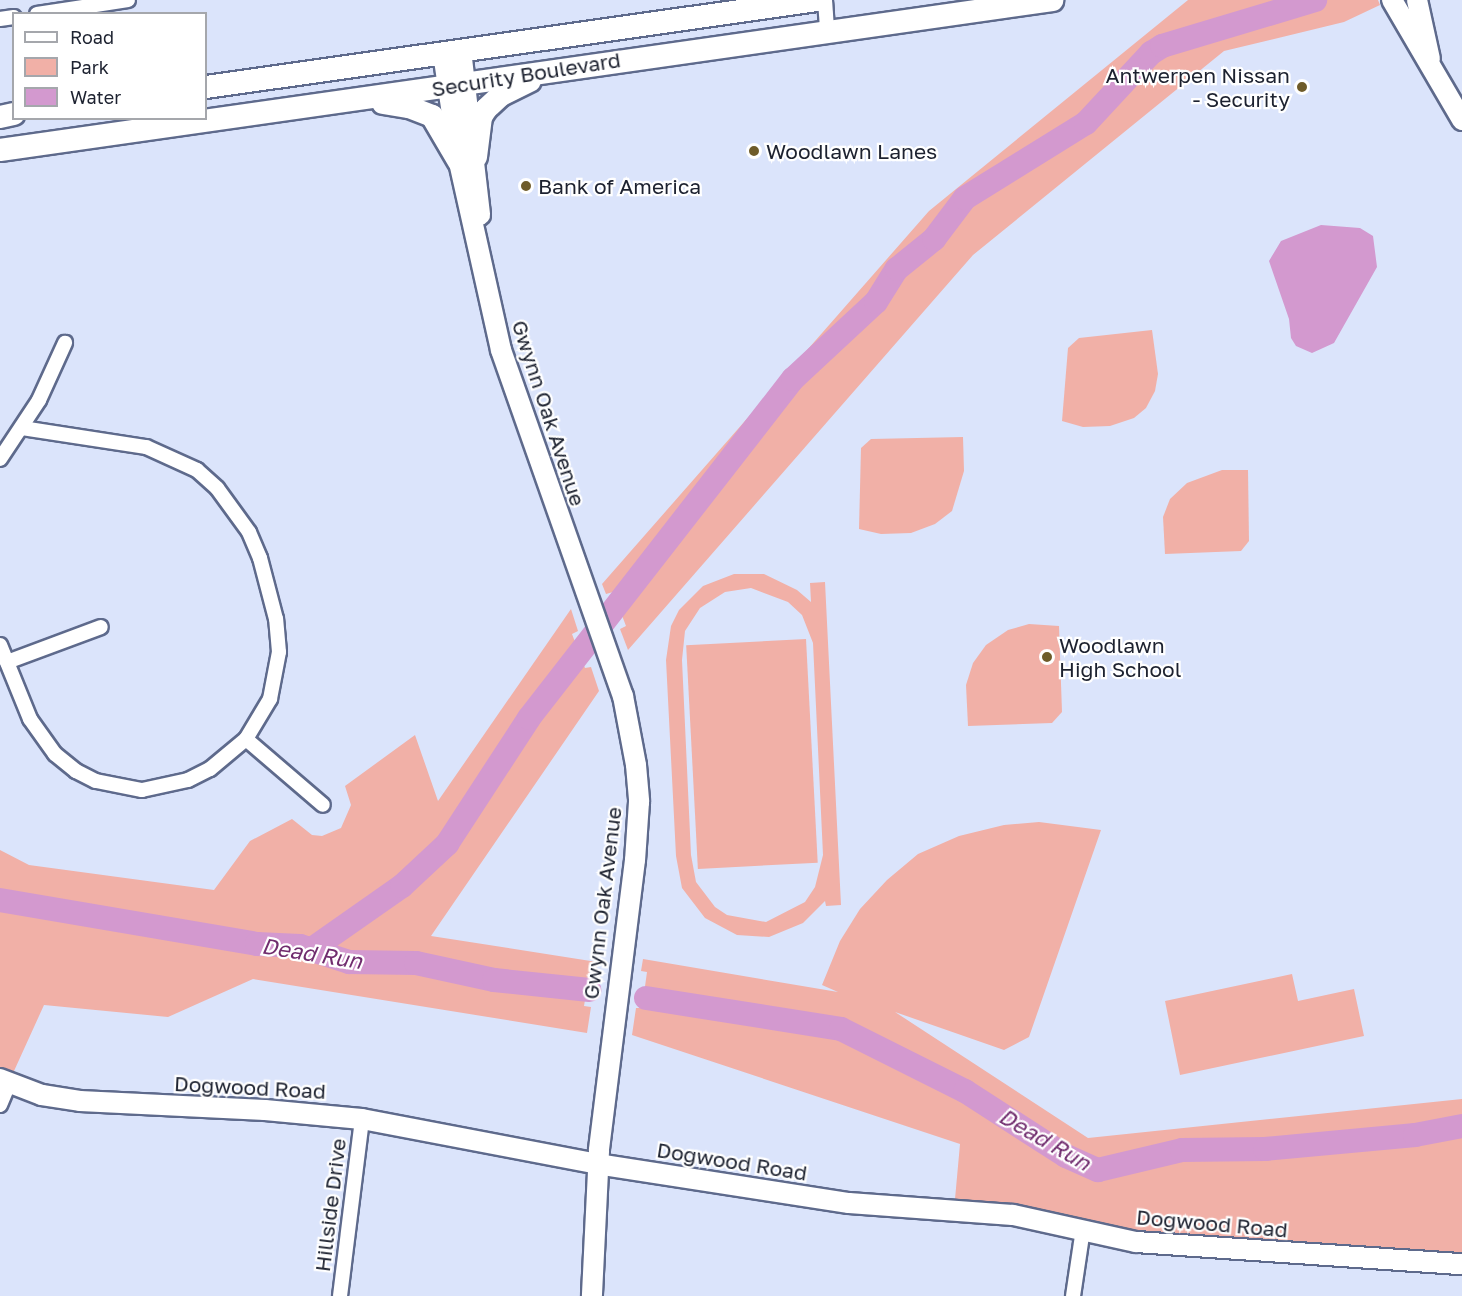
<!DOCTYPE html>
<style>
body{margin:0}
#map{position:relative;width:1462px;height:1296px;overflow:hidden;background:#dbe4fb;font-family:"Golos Text",sans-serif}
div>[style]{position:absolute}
.green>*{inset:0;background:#f1b0a7;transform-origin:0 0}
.water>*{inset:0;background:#d399cf}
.river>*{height:24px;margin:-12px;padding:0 12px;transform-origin:12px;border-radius:12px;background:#d399cf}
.roads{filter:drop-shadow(2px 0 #5e6a8c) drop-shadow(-2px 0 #5e6a8c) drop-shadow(0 2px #5e6a8c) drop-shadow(0 -2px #5e6a8c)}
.street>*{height:14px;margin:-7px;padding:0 7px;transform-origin:7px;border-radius:7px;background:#fff}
.secondary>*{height:20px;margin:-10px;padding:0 10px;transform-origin:10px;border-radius:10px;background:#fff}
.primary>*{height:22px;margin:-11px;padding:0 11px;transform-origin:11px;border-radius:11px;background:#fff}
.dots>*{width:16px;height:16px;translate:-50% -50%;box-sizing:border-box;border:3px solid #fff;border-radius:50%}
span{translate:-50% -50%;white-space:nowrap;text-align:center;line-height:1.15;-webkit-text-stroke:4.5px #fff;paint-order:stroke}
.street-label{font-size:21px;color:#1d2230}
.poi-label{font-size:21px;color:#1d2230}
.right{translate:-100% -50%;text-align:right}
.left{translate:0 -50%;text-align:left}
.water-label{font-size:22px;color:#702c6e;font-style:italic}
.legend{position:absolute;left:12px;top:12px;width:195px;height:108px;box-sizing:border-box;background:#fff;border:2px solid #a5a7ac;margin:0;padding:8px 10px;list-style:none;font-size:18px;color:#1d2230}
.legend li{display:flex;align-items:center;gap:12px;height:30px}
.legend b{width:30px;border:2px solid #a5a7ac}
</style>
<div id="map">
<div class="green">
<i style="clip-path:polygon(1188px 0,1378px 0,1380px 5px,1344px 22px,1224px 51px,973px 255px,628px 650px,620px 629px,626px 626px,613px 592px,606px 594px,602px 584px,929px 211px)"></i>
<i style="clip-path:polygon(1152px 330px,1158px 374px,1155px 391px,1146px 408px,1134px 418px,1110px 426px,1083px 427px,1062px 421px,1068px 348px,1079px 338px)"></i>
<i style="clip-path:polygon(963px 437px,964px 471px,952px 511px,935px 524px,911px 533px,881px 534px,859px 529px,861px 448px,871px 439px)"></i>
<i style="clip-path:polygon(1222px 470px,1248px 470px,1249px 541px,1241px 551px,1165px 554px,1163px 517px,1170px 499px,1187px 483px)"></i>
<i style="clip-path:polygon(evenodd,734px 574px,764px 574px,797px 590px,811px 602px,810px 583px,825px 582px,841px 905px,826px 906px,825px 901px,803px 923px,769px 937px,737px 935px,705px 918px,682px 888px,676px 856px,666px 660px,671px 626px,679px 610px,703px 586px,734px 574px,751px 588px,788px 602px,802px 615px,813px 643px,823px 855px,815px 887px,805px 902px,766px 922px,727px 915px,715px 907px,696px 882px,691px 855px,682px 660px,685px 631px,700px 608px,725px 592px,751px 588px)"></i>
<i style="clip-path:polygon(571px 609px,578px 631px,572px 634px,585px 668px,591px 667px,599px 691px,431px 936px,597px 962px,596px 970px,590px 970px,584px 1006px,591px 1007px,587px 1033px,253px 979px,168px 1017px,44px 1005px,9px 1082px,0 1076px,0 850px,29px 865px,214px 890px,250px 841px,292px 819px,312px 835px,322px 836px,341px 828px,351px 805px,345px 786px,415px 735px,438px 801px)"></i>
<i style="clip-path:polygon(1029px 624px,1059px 626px,1062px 712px,1052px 723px,968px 726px,966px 685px,973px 663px,986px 645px,1008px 630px)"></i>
<i style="left:806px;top:639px;width:224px;height:120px;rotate:87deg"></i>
<i style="clip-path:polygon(1039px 822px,1101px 830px,1029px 1037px,1004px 1050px,895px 1012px,1088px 1138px,1462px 1099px,1462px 1260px,1126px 1238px,954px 1210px,960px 1144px,632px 1035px,636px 1008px,642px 1008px,647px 972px,641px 971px,643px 959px,838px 992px,822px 985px,840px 941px,860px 909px,887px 880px,918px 854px,959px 836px,1004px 825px)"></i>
<i style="clip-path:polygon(1292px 974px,1298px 1001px,1354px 989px,1364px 1036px,1180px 1075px,1165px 1001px)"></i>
</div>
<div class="water">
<i style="clip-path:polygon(1321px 225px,1360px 228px,1373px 236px,1377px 267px,1334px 343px,1312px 353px,1296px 346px,1291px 338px,1289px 319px,1269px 261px,1281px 241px)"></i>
</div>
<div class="river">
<i style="left:0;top:900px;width:261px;rotate:9.7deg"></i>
<i style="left:257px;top:944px;width:43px;rotate:2.7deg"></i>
<i style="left:300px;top:946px;width:52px;rotate:18.1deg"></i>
<i style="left:349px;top:962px;width:67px;rotate:0.9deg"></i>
<i style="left:416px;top:963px;width:80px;rotate:12.3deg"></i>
<i style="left:494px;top:980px;width:96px;rotate:6deg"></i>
<i style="left:312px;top:949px;width:110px;rotate:-35deg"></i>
<i style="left:402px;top:886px;width:62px;rotate:-43deg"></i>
<i style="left:447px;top:844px;width:150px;rotate:-56.9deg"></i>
<i style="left:529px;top:718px;width:430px;rotate:-52.1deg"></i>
<i style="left:793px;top:379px;width:113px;rotate:-42.9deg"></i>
<i style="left:876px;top:302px;width:39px;rotate:-58deg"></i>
<i style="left:897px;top:269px;width:48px;rotate:-39deg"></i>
<i style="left:934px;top:239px;width:51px;rotate:-52.9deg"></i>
<i style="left:965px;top:198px;width:142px;rotate:-31.8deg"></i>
<i style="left:1086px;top:123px;width:96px;rotate:-47.1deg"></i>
<i style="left:1151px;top:53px;width:13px;rotate:-32deg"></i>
<i style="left:1162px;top:46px;width:160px;rotate:-16.7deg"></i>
<i style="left:646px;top:998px;width:197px;rotate:9deg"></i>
<i style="left:841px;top:1029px;width:139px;rotate:26.6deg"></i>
<i style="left:965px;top:1091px;width:120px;rotate:32.8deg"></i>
<i style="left:1066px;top:1156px;width:35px;rotate:24deg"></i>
<i style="left:1098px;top:1170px;width:86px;rotate:-13.4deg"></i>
<i style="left:1182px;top:1150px;width:83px;rotate:-0.7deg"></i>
<i style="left:1265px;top:1149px;width:151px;rotate:-5.3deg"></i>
<i style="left:1415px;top:1135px;width:48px;rotate:-10.8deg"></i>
</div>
<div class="roads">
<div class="street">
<i style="left:825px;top:0;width:32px;rotate:86deg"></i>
<i style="left:37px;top:14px;width:92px;rotate:-8.7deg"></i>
<i style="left:0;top:19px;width:14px;rotate:-8deg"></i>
<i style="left:0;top:459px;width:71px;rotate:-56.5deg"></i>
<i style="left:39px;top:400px;width:63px;rotate:-65.5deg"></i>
<i style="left:0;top:645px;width:80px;rotate:67.9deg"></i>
<i style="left:30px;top:719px;width:43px;rotate:54.5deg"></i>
<i style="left:55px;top:754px;width:27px;rotate:39deg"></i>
<i style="left:76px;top:771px;width:22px;rotate:27deg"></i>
<i style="left:96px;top:781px;width:47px;rotate:11.1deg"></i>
<i style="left:142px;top:790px;width:47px;rotate:-12.3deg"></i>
<i style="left:188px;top:780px;width:25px;rotate:-27deg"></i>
<i style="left:210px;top:769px;width:47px;rotate:-39.8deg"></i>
<i style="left:246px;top:739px;width:47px;rotate:-59deg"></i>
<i style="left:270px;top:699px;width:48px;rotate:-79.2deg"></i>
<i style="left:279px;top:652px;width:33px;rotate:-95deg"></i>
<i style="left:276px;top:619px;width:63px;rotate:-104.7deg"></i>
<i style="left:260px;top:558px;width:28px;rotate:-113deg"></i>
<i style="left:249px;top:532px;width:54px;rotate:-126deg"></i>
<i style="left:217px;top:488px;width:27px;rotate:-138deg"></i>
<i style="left:197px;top:470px;width:56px;rotate:-155.7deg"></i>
<i style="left:146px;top:447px;width:125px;rotate:-171.3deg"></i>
<i style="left:7px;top:662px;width:100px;rotate:-20.4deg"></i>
<i style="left:246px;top:739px;width:101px;rotate:40.6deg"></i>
<i style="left:0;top:1105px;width:23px;rotate:-67deg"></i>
<i style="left:340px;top:1296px;width:178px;rotate:-82.9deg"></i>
<i style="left:1073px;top:1296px;width:68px;rotate:-81.5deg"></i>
</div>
<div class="secondary">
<i style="left:1392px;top:0;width:139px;rotate:59.7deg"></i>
<i style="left:1417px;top:0;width:60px;rotate:77.6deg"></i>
<i style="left:461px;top:50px;width:166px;rotate:83.4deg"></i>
<i style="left:443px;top:53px;width:110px;rotate:81.6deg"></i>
<i style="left:459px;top:162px;width:193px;rotate:77.4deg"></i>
<i style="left:501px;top:350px;width:367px;rotate:70.6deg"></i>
<i style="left:623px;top:696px;width:70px;rotate:79.3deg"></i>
<i style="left:636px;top:765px;width:37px;rotate:85deg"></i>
<i style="left:639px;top:802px;width:58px;rotate:93.9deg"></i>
<i style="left:635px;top:860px;width:293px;rotate:97.1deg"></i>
<i style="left:599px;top:1151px;width:145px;rotate:92.8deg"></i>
<i style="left:0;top:1079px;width:45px;rotate:20.9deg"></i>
<i style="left:42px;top:1095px;width:38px;rotate:9deg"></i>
<i style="left:80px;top:1101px;width:185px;rotate:2.8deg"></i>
<i style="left:265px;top:1110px;width:97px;rotate:5.3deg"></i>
<i style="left:362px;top:1119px;width:239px;rotate:10.8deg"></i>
<i style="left:597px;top:1164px;width:255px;rotate:8.8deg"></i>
<i style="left:849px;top:1203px;width:164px;rotate:4.2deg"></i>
<i style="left:1013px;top:1215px;width:126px;rotate:12.4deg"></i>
<i style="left:1136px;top:1242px;width:327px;rotate:3.9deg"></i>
</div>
<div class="primary">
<i style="left:206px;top:87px;width:617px;rotate:-8.1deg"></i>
<i style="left:383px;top:103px;width:26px;rotate:9deg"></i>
<i style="left:409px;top:107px;width:25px;rotate:21deg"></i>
<i style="left:432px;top:116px;width:53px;rotate:59.6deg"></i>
<i style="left:0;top:117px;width:14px;rotate:-12deg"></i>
<i style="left:0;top:150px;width:1063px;rotate:-8.11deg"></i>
<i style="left:476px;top:157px;width:40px;rotate:-82.9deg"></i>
<i style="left:481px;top:117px;width:9px;rotate:-58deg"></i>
<i style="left:486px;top:109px;width:21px;rotate:-43deg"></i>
<i style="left:501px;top:95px;width:32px;rotate:-26deg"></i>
</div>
</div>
<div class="dots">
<i style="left:1302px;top:87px;background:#6e5b29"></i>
<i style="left:754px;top:151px;background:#6e5b29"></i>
<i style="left:526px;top:186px;background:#6e5b29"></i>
<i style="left:1047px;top:657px;background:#6e5b29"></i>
</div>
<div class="street-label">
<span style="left:526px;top:74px;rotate:-9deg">Security Boulevard</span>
<span style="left:549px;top:413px;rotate:72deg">Gwynn Oak Avenue</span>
<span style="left:602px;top:903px;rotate:-83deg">Gwynn Oak Avenue</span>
<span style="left:250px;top:1087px;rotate:3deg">Dogwood Road</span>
<span style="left:732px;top:1161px;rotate:9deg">Dogwood Road</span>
<span style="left:330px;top:1205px;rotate:-83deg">Hillside Drive</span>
<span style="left:1212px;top:1223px;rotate:5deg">Dogwood Road</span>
</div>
<div class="poi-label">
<span class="right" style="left:1290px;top:87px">Antwerpen Nissan<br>- Security</span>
<span class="left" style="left:766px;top:151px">Woodlawn Lanes</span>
<span class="left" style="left:538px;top:186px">Bank of America</span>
<span class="left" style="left:1059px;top:657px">Woodlawn<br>High School</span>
</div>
<div class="water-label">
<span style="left:312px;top:953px;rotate:9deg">Dead Run</span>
<span style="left:1045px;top:1139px;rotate:30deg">Dead Run</span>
</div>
<ul class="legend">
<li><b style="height:8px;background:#fff"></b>Road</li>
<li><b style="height:16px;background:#f1b0a7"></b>Park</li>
<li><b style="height:16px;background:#d399cf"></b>Water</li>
</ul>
</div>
